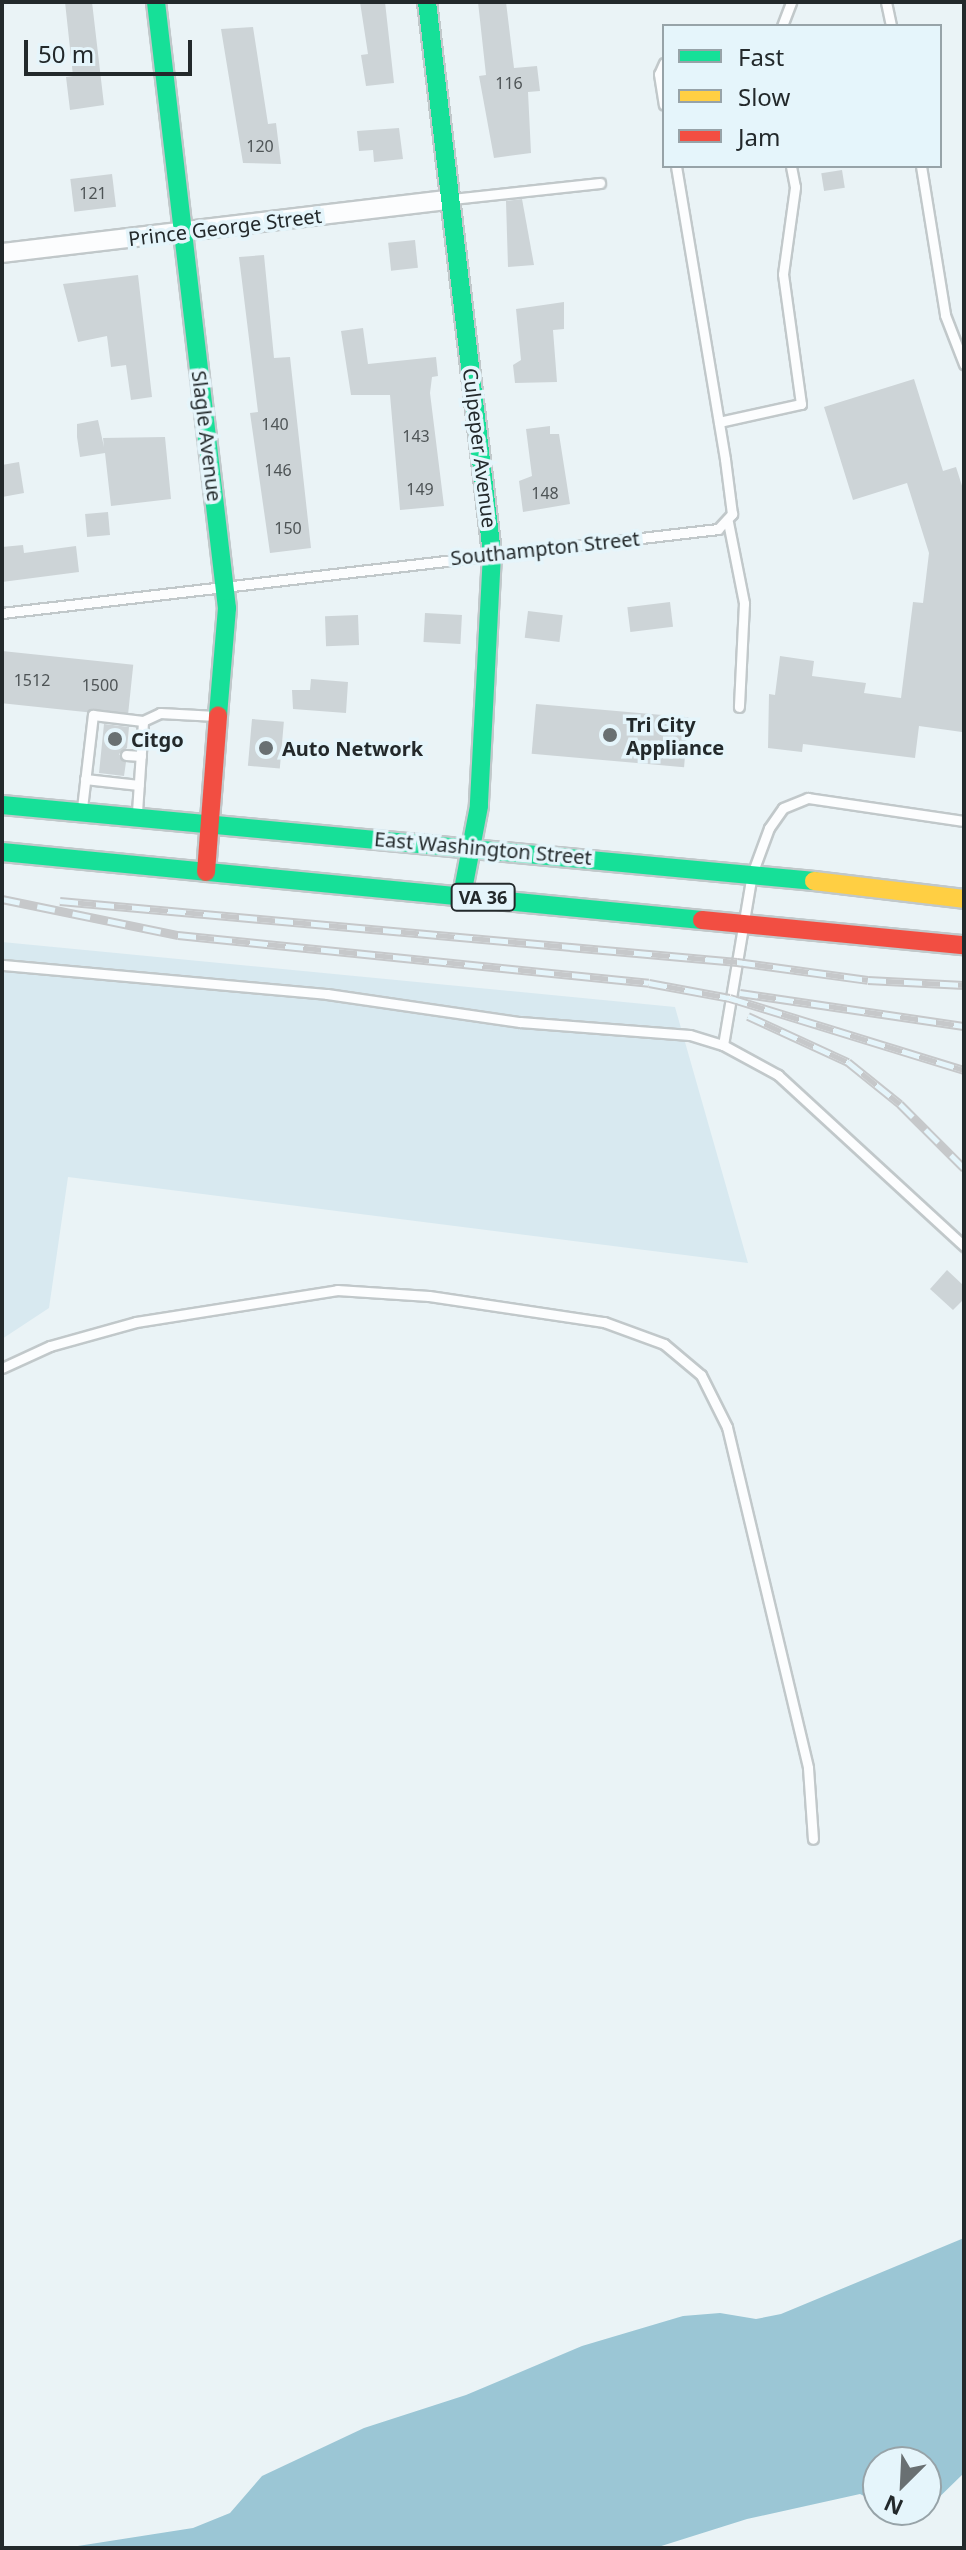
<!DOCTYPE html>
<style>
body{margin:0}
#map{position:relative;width:966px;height:2550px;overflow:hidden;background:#eaf3f6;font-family:"Noto Sans",sans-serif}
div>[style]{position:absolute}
.built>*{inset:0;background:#d8e9f0}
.water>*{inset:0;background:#9bc6d5}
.building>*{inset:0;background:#cdd4d7;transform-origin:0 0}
.roads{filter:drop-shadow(2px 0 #c1c8ca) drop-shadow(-2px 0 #c1c8ca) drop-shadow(0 2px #c1c8ca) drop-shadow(0 -2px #c1c8ca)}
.lane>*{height:9px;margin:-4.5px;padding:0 4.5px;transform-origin:4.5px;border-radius:4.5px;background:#fcfdfe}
.street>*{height:18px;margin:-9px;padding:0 9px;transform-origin:9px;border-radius:9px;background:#fcfdfe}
.fast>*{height:18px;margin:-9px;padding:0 9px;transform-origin:9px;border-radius:9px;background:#16e098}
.slow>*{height:18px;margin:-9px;padding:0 9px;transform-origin:9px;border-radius:9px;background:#ffcf43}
.jam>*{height:18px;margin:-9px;padding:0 9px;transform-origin:9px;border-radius:9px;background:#f24e42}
.rail>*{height:9px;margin-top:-4.5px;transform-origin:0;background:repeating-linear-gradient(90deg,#e5f5fb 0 18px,#c6c8ca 0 36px);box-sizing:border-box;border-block:2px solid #c6c8ca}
.dots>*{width:22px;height:22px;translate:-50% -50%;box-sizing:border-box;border:4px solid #e5f5fb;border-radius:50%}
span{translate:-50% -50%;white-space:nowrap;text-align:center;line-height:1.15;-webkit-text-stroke:7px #e5f5fb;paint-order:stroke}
.number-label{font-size:16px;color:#4e5456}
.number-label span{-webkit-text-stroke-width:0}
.shield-label span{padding:2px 6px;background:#e5f5fb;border:2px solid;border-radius:6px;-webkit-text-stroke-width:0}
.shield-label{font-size:18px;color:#23292b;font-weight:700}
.street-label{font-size:20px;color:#23292b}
.poi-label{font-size:20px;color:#23292b;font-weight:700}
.left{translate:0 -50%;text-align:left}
.frame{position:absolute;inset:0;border:4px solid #23292b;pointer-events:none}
.legend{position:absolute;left:662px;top:24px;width:280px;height:144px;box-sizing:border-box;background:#e5f5fb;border:2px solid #97a3a8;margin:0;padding:10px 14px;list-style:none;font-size:24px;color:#23292b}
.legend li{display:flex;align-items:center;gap:16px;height:40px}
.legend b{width:40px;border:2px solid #97a3a8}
.north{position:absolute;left:862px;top:2446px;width:80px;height:80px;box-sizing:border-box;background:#e5f5fb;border:2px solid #97a3a8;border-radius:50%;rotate:204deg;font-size:22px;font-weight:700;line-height:32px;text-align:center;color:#23292b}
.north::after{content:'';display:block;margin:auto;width:28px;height:36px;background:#697072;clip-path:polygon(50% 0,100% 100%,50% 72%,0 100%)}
.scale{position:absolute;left:24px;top:40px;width:168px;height:36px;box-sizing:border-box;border:4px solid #23292b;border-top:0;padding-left:10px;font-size:24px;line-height:28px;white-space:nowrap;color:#23292b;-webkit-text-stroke:6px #e5f5fb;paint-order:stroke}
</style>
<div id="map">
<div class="built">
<i style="clip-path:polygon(2px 942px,675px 1007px,748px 1263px,68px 1177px,49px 1308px,2px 1339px)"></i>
</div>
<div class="water">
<i style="clip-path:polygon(964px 2238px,964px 2473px,926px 2510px,926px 2462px,878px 2462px,878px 2503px,860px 2494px,747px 2519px,655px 2548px,65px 2548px,193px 2528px,230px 2513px,262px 2476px,364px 2428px,466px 2395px,582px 2346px,683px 2316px,720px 2313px,756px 2319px,781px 2314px)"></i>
</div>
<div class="building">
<i style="clip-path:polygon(65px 2px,92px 2px,104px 105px,70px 110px,66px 77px,73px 76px)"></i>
<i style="clip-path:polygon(360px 2px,385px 2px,394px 83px,366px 86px,361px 55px,368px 54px)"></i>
<i style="clip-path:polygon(478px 2px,506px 2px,514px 68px,537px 66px,540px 91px,528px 92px,531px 153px,494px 158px,479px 76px,486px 75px)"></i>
<i style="clip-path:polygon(253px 27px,268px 124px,276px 123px,281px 164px,243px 163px,221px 29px)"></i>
<i style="clip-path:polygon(399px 128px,403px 159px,374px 162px,373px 150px,359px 151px,357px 131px)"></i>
<i style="left:842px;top:170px;width:18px;height:21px;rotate:81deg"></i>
<i style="left:112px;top:174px;width:33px;height:42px;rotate:83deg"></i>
<i style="clip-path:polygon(522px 199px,534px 265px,508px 267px,506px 201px)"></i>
<i style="left:415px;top:240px;width:28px;height:27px;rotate:84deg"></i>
<i style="clip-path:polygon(264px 255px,274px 358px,290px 357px,311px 548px,270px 553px,250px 413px,258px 412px,239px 257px)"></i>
<i style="clip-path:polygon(138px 275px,152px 397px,131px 400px,126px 365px,111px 367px,107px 336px,78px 342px,63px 284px)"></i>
<i style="clip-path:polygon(564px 302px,564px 329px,553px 330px,557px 382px,515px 383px,513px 365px,521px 360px,516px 309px)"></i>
<i style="clip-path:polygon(363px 328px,368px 364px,436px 357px,438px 376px,432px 377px,430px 393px,444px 506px,400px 510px,390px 395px,351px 395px,341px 331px)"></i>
<i style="clip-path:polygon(914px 379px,943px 471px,956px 467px,964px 492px,962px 732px,919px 726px,915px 758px,803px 744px,802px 752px,768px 748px,769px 694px,775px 695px,780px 656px,814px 661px,812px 676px,866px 683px,864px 693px,901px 698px,913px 602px,923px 603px,929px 553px,907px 483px,853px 500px,824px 407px)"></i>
<i style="clip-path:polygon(98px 420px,104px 447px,103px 438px,165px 437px,171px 499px,111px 506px,105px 453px,80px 457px,77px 437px,77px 424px)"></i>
<i style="clip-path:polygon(550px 426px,550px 434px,559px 434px,570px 504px,523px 512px,519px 481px,532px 476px,526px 429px)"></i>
<i style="clip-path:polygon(19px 462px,24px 493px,2px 497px,2px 465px)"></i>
<i style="left:108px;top:512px;width:23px;height:23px;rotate:85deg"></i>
<i style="clip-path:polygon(23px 545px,24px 553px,76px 546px,79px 572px,2px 582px,2px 547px)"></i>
<i style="left:670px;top:602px;width:25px;height:43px;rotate:83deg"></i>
<i style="left:528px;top:611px;width:35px;height:27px;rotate:7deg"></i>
<i style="left:425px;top:613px;width:37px;height:29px;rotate:3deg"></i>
<i style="left:358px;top:615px;width:30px;height:33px;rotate:88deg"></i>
<i style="left:2px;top:651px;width:132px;height:52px;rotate:6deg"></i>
<i style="clip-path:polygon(311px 679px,348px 682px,346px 713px,293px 709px,292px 690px,310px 690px)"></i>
<i style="left:536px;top:704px;width:153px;height:50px;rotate:5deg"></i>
<i style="left:252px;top:719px;width:32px;height:47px;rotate:5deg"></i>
<i style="clip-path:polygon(104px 724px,129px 727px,127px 748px,119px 754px,126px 762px,124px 776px,99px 773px)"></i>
<i style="clip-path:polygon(947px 1270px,964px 1286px,964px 1299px,953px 1310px,930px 1289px)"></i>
</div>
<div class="roads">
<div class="lane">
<i style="left:886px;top:2px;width:25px;rotate:78deg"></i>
<i style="left:782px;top:26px;width:26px;rotate:-69deg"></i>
<i style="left:664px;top:63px;width:12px;rotate:114deg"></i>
<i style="left:659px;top:74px;width:31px;rotate:81deg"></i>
<i style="left:921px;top:166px;width:151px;rotate:80.8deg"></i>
<i style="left:945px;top:315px;width:53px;rotate:68.8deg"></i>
<i style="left:452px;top:199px;width:149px;rotate:-6.2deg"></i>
<i style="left:719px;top:422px;width:84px;rotate:-12.4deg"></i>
<i style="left:801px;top:404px;width:131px;rotate:-97.9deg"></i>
<i style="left:783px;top:274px;width:88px;rotate:-82.1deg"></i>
<i style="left:795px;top:187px;width:21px;rotate:-101deg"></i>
<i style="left:728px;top:522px;width:83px;rotate:78.8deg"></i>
<i style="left:744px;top:603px;width:104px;rotate:92.8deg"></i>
<i style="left:2px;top:613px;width:721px;rotate:-6.69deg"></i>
<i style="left:718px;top:529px;width:21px;rotate:-47deg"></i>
<i style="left:732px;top:514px;width:55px;rotate:-97.3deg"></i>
<i style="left:725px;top:459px;width:297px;rotate:-99.5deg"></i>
<i style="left:126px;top:755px;width:15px;rotate:4deg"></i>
<i style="left:85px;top:779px;width:54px;rotate:6.3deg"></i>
<i style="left:82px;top:808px;width:94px;rotate:-83.3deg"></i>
<i style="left:93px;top:715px;width:50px;rotate:6.8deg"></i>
<i style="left:137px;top:812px;width:91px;rotate:-86.2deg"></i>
<i style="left:143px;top:721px;width:19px;rotate:-25deg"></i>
<i style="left:160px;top:713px;width:56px;rotate:3.1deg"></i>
<i style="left:2px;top:965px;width:326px;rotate:5.1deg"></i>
<i style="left:327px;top:994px;width:195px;rotate:8.3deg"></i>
<i style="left:520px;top:1022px;width:170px;rotate:4.4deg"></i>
<i style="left:690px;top:1035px;width:34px;rotate:17deg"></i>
<i style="left:723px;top:1045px;width:63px;rotate:28.6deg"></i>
<i style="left:778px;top:1075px;width:253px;rotate:42.6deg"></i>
<i style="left:723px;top:1045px;width:173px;rotate:-80.4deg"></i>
<i style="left:752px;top:874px;width:49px;rotate:-69.7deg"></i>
<i style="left:769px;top:828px;width:24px;rotate:-55deg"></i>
<i style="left:783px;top:808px;width:27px;rotate:-22deg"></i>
<i style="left:808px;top:798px;width:158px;rotate:8.4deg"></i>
<i style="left:2px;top:1368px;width:53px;rotate:-24.6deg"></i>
<i style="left:50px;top:1346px;width:89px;rotate:-15.6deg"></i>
<i style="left:136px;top:1322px;width:204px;rotate:-9deg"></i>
<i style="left:337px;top:1290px;width:92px;rotate:3.7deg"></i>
<i style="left:429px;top:1296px;width:177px;rotate:8.5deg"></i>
<i style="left:604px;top:1322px;width:64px;rotate:20.1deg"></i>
<i style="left:664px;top:1344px;width:48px;rotate:40deg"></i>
<i style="left:701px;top:1375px;width:58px;rotate:63.4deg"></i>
<i style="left:727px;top:1427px;width:350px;rotate:76.6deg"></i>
<i style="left:808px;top:1768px;width:71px;rotate:86deg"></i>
</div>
<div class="street">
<i style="left:2px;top:253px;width:449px;rotate:-6.8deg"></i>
</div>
<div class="fast">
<i style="left:156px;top:2px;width:610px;rotate:83.32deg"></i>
<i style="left:227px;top:608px;width:107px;rotate:94.8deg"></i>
<i style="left:427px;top:2px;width:556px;rotate:83.28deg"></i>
<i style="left:492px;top:554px;width:252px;rotate:93deg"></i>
<i style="left:479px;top:806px;width:91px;rotate:100.8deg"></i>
<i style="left:2px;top:805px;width:816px;rotate:5.35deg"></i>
<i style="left:2px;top:852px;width:703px;rotate:5.55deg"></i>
</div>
<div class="slow">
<i style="left:814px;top:881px;width:151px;rotate:6.8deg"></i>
</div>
<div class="jam">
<i style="left:206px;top:872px;width:157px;rotate:-85.6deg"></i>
<i style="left:702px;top:920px;width:263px;rotate:5.5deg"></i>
</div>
</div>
<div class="rail">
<i style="left:2px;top:899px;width:180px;rotate:11.6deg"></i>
<i style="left:178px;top:935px;width:473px;rotate:5.8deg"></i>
<i style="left:649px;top:983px;width:82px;rotate:10.5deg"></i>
<i style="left:730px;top:998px;width:245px;rotate:17.1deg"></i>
<i style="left:60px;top:901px;width:680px;rotate:5.15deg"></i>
<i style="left:737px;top:962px;width:132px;rotate:7.8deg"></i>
<i style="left:868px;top:980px;width:96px;rotate:3deg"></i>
<i style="left:740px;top:993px;width:226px;rotate:8.4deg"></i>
<i style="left:748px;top:1016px;width:110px;rotate:24.7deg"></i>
<i style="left:848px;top:1062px;width:67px;rotate:38.9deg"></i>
<i style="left:900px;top:1104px;width:91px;rotate:45deg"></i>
</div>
<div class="dots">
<i style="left:610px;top:735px;background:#697072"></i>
<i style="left:115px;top:739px;background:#697072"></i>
<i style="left:266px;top:748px;background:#697072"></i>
</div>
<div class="number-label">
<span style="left:509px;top:83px">116</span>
<span style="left:260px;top:146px">120</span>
<span style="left:93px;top:193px">121</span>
<span style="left:275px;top:424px">140</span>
<span style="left:416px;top:436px">143</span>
<span style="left:278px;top:470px">146</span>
<span style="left:420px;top:489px">149</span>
<span style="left:545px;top:493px">148</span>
<span style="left:288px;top:528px">150</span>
<span style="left:32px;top:680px">1512</span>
<span style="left:100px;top:685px">1500</span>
</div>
<div class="shield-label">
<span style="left:483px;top:897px">VA 36</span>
</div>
<div class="street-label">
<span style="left:225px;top:227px;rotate:-7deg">Prince George Street</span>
<span style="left:207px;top:436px;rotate:83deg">Slagle Avenue</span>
<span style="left:480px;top:448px;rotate:83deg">Culpeper Avenue</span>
<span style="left:545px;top:548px;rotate:-6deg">Southampton Street</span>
<span style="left:483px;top:848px;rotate:5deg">East Washington Street</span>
</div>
<div class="poi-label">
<span class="left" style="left:626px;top:736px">Tri City<br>Appliance</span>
<span class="left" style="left:131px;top:739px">Citgo</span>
<span class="left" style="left:282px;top:748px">Auto Network</span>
</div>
<div class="frame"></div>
<ul class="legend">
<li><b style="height:10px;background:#16e098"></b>Fast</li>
<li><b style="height:10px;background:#ffcf43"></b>Slow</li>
<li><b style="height:10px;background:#f24e42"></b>Jam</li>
</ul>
<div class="north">N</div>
<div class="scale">50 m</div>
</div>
